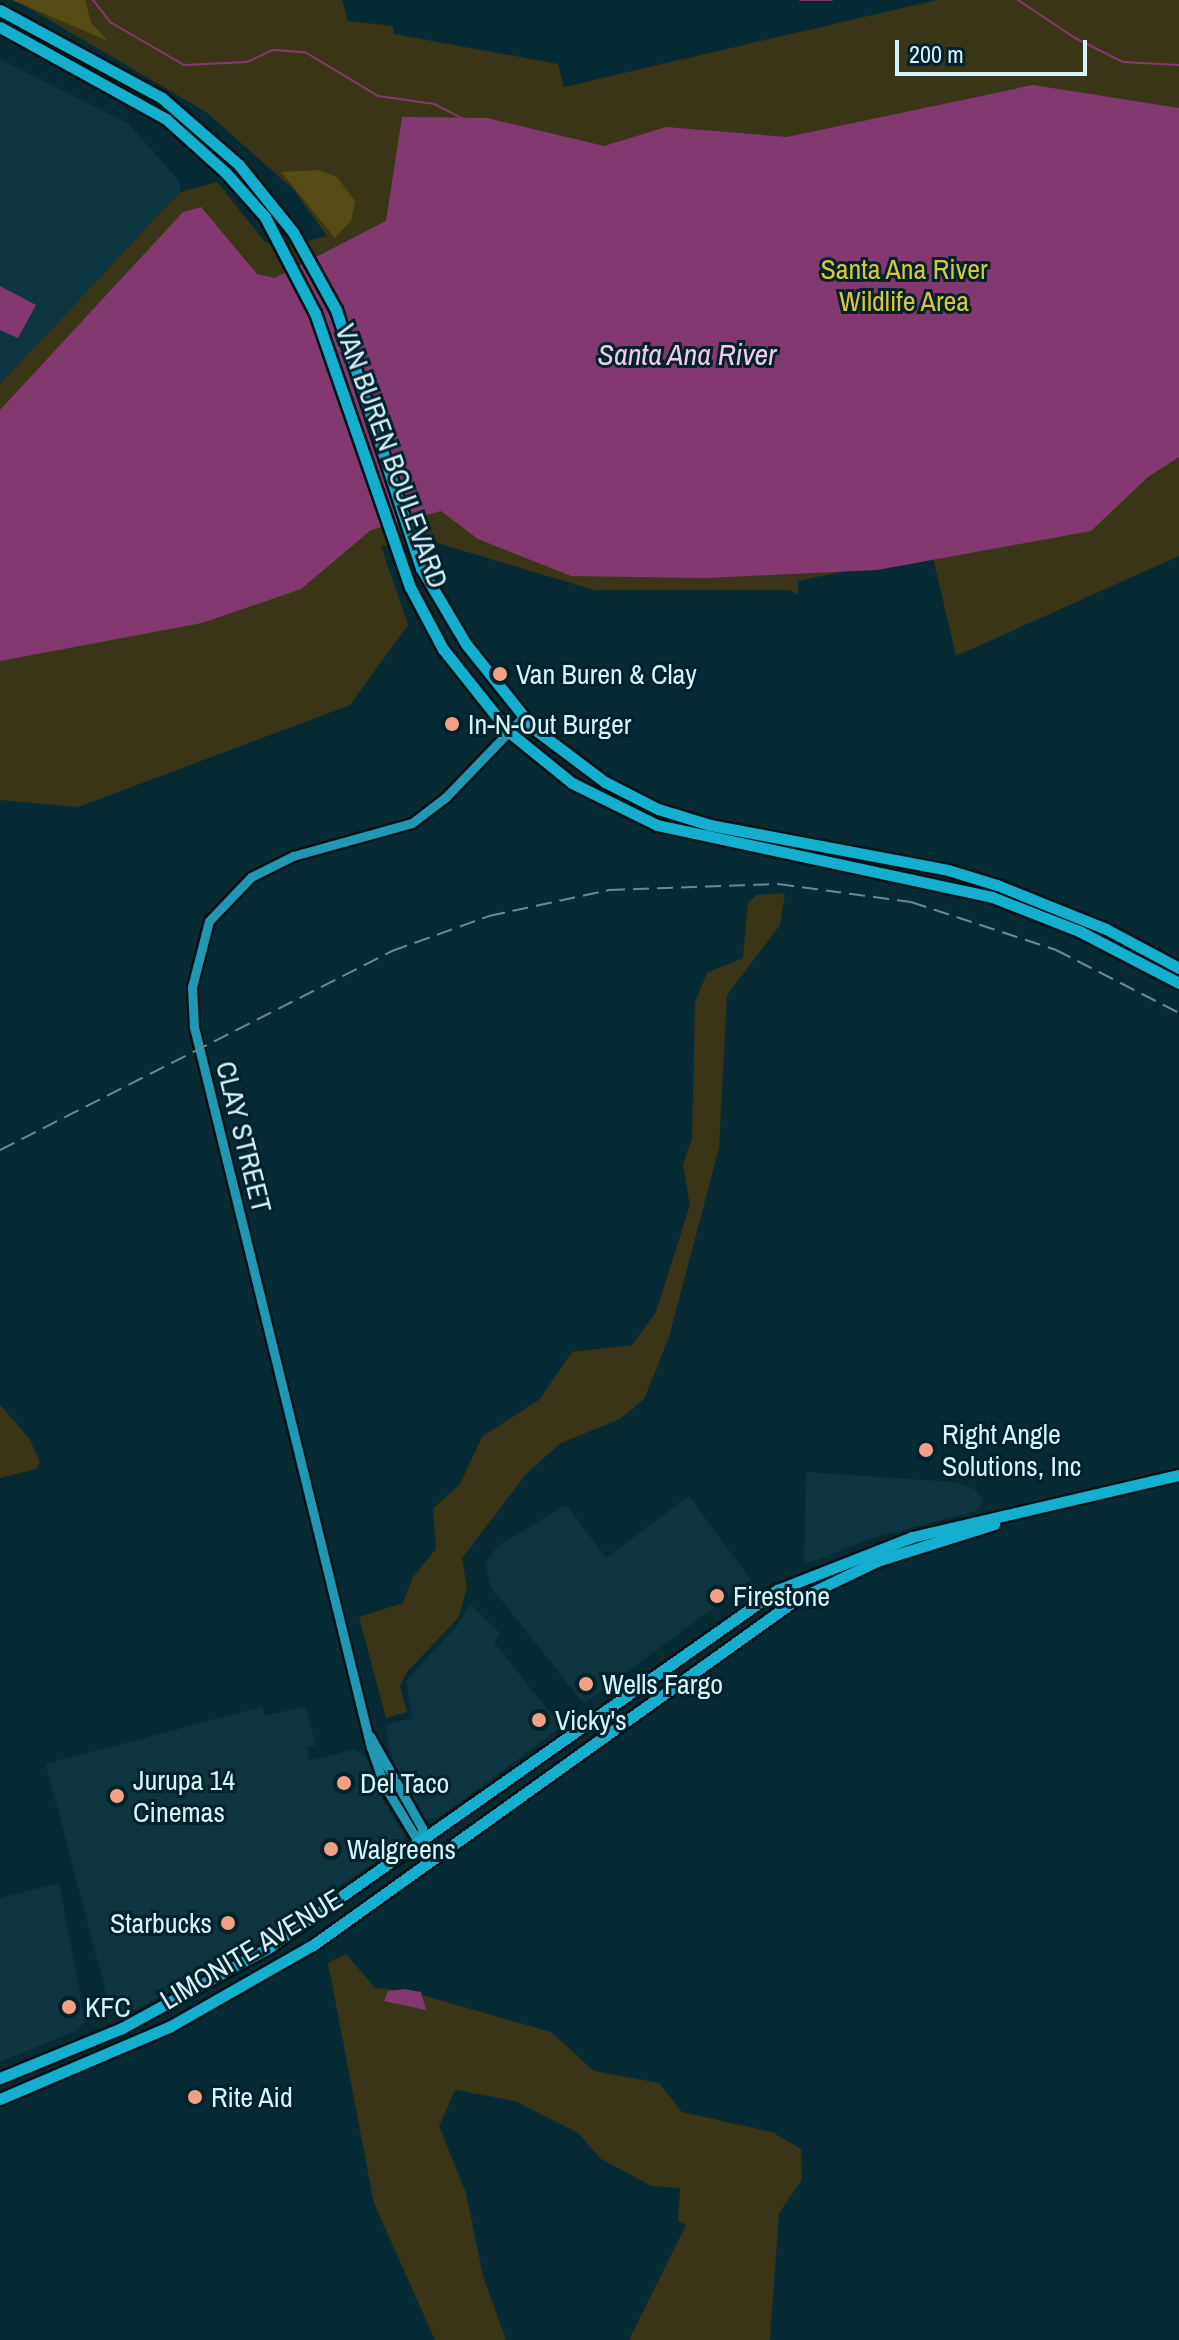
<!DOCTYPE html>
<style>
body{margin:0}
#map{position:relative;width:1179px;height:2340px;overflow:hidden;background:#072b35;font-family:"Archivo Narrow",sans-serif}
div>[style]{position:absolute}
.built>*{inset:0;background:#0d3641}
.green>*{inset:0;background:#3a3516}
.forest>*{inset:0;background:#554b14}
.water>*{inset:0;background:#83396f}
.stream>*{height:2px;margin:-1px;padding:0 1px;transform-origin:1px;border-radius:1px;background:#83396f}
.roads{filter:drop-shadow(2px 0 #051216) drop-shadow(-2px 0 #051216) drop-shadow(0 2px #051216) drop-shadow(0 -2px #051216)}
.secondary>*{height:9px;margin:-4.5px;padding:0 4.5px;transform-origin:4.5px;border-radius:4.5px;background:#2098b4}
.primary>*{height:11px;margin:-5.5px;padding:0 5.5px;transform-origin:5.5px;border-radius:5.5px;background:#14aecf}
.rail>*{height:2px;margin-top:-1px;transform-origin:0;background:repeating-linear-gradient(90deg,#698a93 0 16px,transparent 0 24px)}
.dots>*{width:22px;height:22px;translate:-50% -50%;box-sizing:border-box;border:4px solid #00222b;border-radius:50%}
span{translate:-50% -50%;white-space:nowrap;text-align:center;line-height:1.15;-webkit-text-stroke:6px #00222b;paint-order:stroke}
.park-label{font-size:28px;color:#ddc439}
.street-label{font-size:28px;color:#d6f3fc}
.poi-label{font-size:28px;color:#d6f3fc}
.left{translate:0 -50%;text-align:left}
.right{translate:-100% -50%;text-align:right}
.water-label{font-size:30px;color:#f4c9e6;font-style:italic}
.scale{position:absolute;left:895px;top:40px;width:192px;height:36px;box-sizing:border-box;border:4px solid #d6f3fc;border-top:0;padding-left:10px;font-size:24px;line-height:28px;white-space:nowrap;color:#d6f3fc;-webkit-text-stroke:6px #00222b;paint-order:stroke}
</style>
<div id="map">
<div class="built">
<i style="clip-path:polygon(0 59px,128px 123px,180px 182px,180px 192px,0 384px)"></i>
<i style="clip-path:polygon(806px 1472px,954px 1482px,976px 1490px,983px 1501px,979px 1510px,869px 1539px,804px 1565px)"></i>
<i style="clip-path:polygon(689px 1496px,751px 1580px,584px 1704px,491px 1587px,485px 1563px,497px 1547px,566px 1505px,606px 1558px)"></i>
<i style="clip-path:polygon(470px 1604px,501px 1634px,494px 1642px,561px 1727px,440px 1817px,424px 1819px,392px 1760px,385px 1725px,412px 1718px,406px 1681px,457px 1626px)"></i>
<i style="clip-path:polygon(305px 1706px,316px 1745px,307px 1747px,309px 1761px,355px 1749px,365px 1756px,384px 1802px,404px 1834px,402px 1844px,226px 1962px,121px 2017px,111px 2012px,46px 1764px,262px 1707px,265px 1716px)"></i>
<i style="clip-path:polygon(59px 1883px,85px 2021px,78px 2030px,0 2062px,0 1898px)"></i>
</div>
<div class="green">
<i style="clip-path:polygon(15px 0,342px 0,348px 21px,393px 26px,394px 34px,558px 64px,564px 87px,937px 0,1179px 0,1179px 556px,956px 656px,932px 553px,798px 581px,798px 595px,790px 590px,594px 590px,437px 543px,381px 546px,408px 625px,350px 705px,78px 807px,0 800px,0 384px,180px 192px,217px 182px,265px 242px,291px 245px,327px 236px,294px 190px,206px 112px)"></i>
<i style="clip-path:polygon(785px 893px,780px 925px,727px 995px,719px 1148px,669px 1337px,644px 1399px,620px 1419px,561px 1443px,526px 1474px,462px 1558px,467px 1587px,459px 1617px,407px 1672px,400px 1686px,407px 1712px,386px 1718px,359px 1617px,403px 1603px,413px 1577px,436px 1549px,433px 1509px,460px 1484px,482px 1437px,539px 1400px,572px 1352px,632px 1345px,656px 1312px,690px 1205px,683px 1165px,692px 1138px,695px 1002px,707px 973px,743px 958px,748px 902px,757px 895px)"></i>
<i style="clip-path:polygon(0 1405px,29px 1438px,40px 1462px,36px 1469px,0 1478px)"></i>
<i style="clip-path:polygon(346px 1954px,375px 1988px,408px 1991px,551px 2032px,594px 2071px,659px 2083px,682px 2112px,772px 2132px,801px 2149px,802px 2180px,779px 2213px,770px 2340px,629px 2340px,686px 2225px,678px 2221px,680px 2188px,652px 2186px,601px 2159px,578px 2133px,515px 2101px,455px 2090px,439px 2126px,466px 2193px,483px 2276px,506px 2340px,435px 2340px,374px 2203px,328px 1963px)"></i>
</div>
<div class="forest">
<i style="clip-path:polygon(12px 0,85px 0,91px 23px,108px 41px)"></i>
<i style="clip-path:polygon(318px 170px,337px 177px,355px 201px,351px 221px,335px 238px,281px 172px)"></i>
</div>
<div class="water">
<i style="clip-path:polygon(1033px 85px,1179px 108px,1179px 457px,1148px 477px,1091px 531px,877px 570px,706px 578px,571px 576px,478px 539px,441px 511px,371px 530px,301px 589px,202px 623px,0 661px,0 410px,183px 212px,201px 207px,257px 274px,275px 278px,386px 221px,402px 117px,487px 118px,604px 146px,666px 127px,787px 137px)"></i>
<i style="clip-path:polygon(0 286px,36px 305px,18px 338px,0 330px)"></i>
<i style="clip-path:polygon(405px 1989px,421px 1992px,426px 2010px,384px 2001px,388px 1991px)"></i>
</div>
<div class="stream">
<i style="left:93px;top:0;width:28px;rotate:52deg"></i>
<i style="left:110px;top:22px;width:86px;rotate:30.2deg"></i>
<i style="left:184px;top:65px;width:63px;rotate:-2.7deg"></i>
<i style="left:247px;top:62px;width:29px;rotate:-25deg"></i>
<i style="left:273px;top:50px;width:32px;rotate:4deg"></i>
<i style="left:305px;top:52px;width:85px;rotate:31.1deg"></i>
<i style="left:378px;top:96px;width:57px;rotate:8.1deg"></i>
<i style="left:434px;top:104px;width:34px;rotate:27deg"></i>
<i style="left:800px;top:0;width:32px"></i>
<i style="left:1018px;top:0;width:69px;rotate:33.7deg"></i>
<i style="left:1075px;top:38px;width:54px;rotate:26.6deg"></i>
<i style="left:1123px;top:62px;width:56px;rotate:3.1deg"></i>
</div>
<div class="roads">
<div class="secondary">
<i style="left:370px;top:1736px;width:106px;rotate:60.5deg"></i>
<i style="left:422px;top:1828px;width:14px;rotate:94deg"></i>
<i style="left:430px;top:1861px;width:89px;rotate:-121.2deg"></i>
<i style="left:384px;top:1785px;width:39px;rotate:-109deg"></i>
<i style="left:371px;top:1748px;width:742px;rotate:-103.79deg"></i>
<i style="left:194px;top:1027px;width:40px;rotate:-92.9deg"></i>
<i style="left:192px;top:987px;width:68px;rotate:-75.6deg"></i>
<i style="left:209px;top:921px;width:61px;rotate:-46.3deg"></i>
<i style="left:251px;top:877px;width:47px;rotate:-26.6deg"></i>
<i style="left:293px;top:856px;width:123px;rotate:-15.5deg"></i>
<i style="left:412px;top:823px;width:43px;rotate:-37.4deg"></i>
<i style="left:446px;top:797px;width:110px;rotate:-46.1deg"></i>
</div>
<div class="primary">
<i style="left:0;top:10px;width:184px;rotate:28.5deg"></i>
<i style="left:162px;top:98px;width:102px;rotate:41deg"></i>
<i style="left:239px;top:165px;width:86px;rotate:51.1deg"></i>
<i style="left:293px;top:232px;width:89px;rotate:61.1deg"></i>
<i style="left:336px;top:310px;width:272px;rotate:71.8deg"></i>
<i style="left:421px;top:568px;width:88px;rotate:59.4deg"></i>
<i style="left:466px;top:644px;width:107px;rotate:51.4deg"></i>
<i style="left:533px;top:728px;width:90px;rotate:36.9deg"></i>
<i style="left:605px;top:782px;width:59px;rotate:27deg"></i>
<i style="left:658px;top:809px;width:54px;rotate:17.1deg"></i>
<i style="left:710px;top:825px;width:242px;rotate:10.7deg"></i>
<i style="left:948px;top:870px;width:51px;rotate:17deg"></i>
<i style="left:997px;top:885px;width:118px;rotate:22deg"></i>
<i style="left:1106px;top:929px;width:83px;rotate:28.1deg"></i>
<i style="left:0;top:27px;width:190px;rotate:29deg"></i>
<i style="left:166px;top:119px;width:81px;rotate:42deg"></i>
<i style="left:226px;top:173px;width:59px;rotate:48.4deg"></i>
<i style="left:265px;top:217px;width:108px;rotate:62.5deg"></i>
<i style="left:315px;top:313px;width:290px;rotate:70.9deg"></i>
<i style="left:410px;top:587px;width:70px;rotate:62deg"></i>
<i style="left:443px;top:649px;width:106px;rotate:51.5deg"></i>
<i style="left:509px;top:732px;width:81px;rotate:39deg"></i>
<i style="left:572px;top:783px;width:95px;rotate:26.3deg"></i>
<i style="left:657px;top:825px;width:343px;rotate:12.1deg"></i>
<i style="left:992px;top:897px;width:93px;rotate:21.3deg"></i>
<i style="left:1079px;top:931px;width:113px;rotate:27.5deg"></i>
<i style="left:0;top:2078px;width:132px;rotate:-22.3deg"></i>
<i style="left:122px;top:2028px;width:166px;rotate:-28.7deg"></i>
<i style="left:268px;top:1948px;width:622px;rotate:-35.12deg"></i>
<i style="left:777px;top:1590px;width:145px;rotate:-21.4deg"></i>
<i style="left:912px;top:1537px;width:274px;rotate:-13.1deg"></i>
<i style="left:0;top:2099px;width:184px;rotate:-23.1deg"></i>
<i style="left:169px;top:2027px;width:166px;rotate:-29.7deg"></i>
<i style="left:313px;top:1945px;width:591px;rotate:-35.57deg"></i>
<i style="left:794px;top:1601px;width:92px;rotate:-25.7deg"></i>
<i style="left:877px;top:1561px;width:123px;rotate:-17.5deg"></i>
</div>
</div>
<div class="rail">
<i style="left:0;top:1150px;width:440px;rotate:-26.9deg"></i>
<i style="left:392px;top:951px;width:103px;rotate:-19.8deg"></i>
<i style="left:489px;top:916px;width:123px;rotate:-12.2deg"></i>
<i style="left:609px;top:890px;width:169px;rotate:-2deg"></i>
<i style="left:778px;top:884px;width:134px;rotate:7.7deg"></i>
<i style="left:911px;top:902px;width:153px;rotate:18.3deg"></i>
<i style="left:1056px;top:950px;width:138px;rotate:27.1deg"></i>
</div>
<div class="dots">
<i style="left:500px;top:674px;background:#f39f84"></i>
<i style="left:452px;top:724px;background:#f39f84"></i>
<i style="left:926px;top:1450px;background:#f39f84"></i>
<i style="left:717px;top:1596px;background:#f39f84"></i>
<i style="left:586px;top:1684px;background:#f39f84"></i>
<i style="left:539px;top:1720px;background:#f39f84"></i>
<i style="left:344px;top:1783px;background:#f39f84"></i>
<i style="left:117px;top:1796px;background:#f39f84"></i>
<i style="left:331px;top:1849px;background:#f39f84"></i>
<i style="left:228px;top:1923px;background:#f39f84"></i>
<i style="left:69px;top:2007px;background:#f39f84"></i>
<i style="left:195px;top:2097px;background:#f39f84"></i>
</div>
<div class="park-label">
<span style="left:904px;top:285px">Santa Ana River<br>Wildlife Area</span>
</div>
<div class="street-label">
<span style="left:392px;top:456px;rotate:70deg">VAN BUREN BOULEVARD</span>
<span style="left:244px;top:1137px;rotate:76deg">CLAY STREET</span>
<span style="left:251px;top:1949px;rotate:-31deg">LIMONITE AVENUE</span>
</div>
<div class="poi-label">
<span class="left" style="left:516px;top:674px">Van Buren &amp; Clay</span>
<span class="left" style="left:468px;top:724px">In-N-Out Burger</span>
<span class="left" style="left:942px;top:1450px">Right Angle<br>Solutions, Inc</span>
<span class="left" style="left:733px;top:1596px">Firestone</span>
<span class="left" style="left:602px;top:1684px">Wells Fargo</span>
<span class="left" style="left:555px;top:1720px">Vicky's</span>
<span class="left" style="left:133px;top:1796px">Jurupa 14<br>Cinemas</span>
<span class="left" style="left:360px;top:1783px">Del Taco</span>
<span class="left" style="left:347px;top:1849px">Walgreens</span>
<span class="right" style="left:212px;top:1923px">Starbucks</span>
<span class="left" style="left:85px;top:2007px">KFC</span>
<span class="left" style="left:211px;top:2097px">Rite Aid</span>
</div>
<div class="water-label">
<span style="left:687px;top:354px">Santa Ana River</span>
</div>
<div class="scale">200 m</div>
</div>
